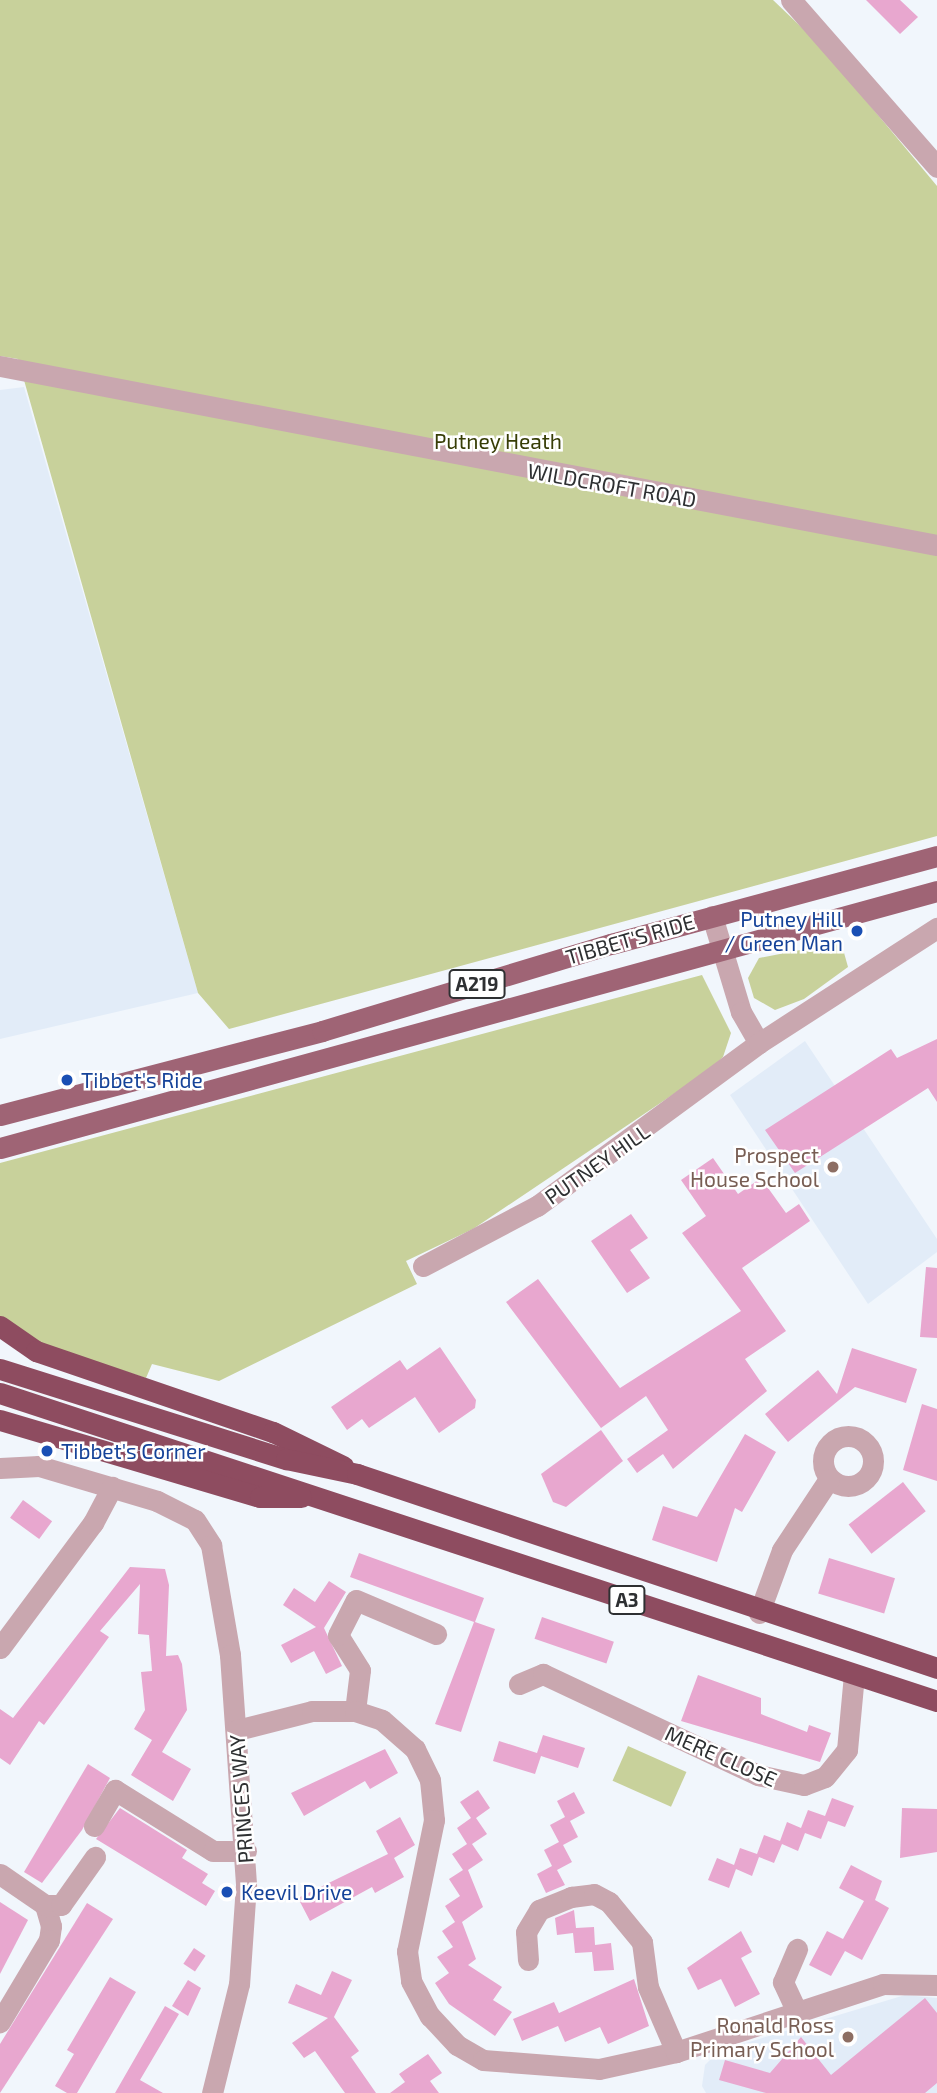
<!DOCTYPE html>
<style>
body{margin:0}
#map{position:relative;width:937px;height:2093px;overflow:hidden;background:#f1f6fc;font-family:"Exo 2",sans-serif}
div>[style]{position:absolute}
.built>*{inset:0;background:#e2ecf8}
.green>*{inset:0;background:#c8d19b;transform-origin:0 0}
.building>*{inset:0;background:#e8a7cf;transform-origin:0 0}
.minor>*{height:21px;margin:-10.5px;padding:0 10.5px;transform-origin:10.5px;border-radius:10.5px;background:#c9a7af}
.minor>.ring{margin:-10.5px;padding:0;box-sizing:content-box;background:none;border:21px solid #c9a7af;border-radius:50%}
.major>*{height:21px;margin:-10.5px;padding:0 10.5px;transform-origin:10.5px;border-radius:10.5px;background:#9f6475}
.highway>*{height:21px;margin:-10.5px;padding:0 10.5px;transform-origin:10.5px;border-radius:10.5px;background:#8e4c60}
.dots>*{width:19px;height:19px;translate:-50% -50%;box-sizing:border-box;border:4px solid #fff;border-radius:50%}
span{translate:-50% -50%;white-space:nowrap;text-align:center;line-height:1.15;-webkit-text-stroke:5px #fff;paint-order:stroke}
.shield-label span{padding:2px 5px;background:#fff;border:2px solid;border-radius:5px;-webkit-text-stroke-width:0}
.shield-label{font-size:19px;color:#2e3032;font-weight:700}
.park-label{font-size:21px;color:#373d06}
.street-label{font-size:21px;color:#2e3032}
.transit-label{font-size:21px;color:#164399}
.right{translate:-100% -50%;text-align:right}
.left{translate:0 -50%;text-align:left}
.education-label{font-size:21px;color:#785e54}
</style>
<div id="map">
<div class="built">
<i style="clip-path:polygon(24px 387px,198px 993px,0 1039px,0 390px)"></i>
<i style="clip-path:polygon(805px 1041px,937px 1239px,937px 1252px,868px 1304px,730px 1095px)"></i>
<i style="clip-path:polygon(905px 1995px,937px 1998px,937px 2093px,706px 2093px,702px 2086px,705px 2065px,719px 2051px)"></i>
</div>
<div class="green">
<i style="clip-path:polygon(0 0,773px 0,819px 44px,937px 186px,937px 836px,229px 1029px,198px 993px,18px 359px,0 356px)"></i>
<i style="clip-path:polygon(841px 942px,848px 967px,804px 999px,775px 1010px,754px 998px,748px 978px,759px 958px)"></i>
<i style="clip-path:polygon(702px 975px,731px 1033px,723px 1057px,708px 1071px,473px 1229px,406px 1261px,417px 1284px,219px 1381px,152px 1364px,146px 1378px,31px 1341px,0 1316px,0 1163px)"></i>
<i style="left:628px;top:1746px;width:64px;height:38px;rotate:24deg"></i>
</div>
<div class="building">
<i style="clip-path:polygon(866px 0,900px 0,918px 17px,900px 34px)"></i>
<i style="clip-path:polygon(937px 1039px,937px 1102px,928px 1088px,795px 1173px,765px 1130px,891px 1049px,897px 1058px)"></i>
<i style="clip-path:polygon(713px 1158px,738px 1194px,761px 1178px,786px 1213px,799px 1204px,810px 1221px,742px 1268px,786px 1331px,745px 1359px,767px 1391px,673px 1469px,663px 1454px,637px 1473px,627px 1459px,668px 1430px,646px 1396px,601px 1428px,506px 1302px,538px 1279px,620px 1388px,741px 1311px,682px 1233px,706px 1216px,681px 1180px)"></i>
<i style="clip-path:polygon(631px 1214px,648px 1238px,630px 1250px,650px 1278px,627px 1293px,591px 1241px)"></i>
<i style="clip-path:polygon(926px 1267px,937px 1268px,937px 1338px,920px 1337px)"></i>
<i style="clip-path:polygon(440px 1347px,476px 1400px,475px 1408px,439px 1433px,415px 1397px,369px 1428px,362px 1419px,347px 1430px,331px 1407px,400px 1360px,407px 1370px)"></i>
<i style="clip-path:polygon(852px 1348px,917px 1369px,906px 1403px,855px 1387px,788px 1442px,765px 1414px,818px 1370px,837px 1394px)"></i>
<i style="clip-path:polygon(922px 1404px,937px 1409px,937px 1481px,903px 1470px)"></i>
<i style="clip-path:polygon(601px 1430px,623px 1461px,566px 1507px,553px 1502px,541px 1474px)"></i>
<i style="clip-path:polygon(745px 1434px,776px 1452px,742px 1512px,735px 1508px,717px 1562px,652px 1540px,663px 1506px,697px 1517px)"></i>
<i style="left:903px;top:1482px;width:37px;height:69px;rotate:52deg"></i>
<i style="left:23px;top:1500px;width:36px;height:22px;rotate:36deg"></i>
<i style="clip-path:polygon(359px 1553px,484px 1598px,475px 1622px,495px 1629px,461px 1732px,435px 1724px,474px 1622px,350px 1577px)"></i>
<i style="left:829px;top:1558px;width:69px;height:37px;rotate:17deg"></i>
<i style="clip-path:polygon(130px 1567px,165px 1569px,169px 1585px,166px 1656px,178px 1655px,182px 1664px,187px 1710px,162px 1752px,191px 1769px,173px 1801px,131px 1775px,152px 1740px,134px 1729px,145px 1710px,141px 1672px,152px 1671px,149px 1635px,138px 1634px,140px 1584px,100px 1631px,109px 1637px,44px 1725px,39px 1721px,10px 1765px,0 1758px,0 1709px,13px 1718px)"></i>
<i style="clip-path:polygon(329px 1581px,346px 1592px,324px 1628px,342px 1666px,326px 1674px,314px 1651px,291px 1663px,281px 1645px,316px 1627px,283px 1605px,294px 1588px,315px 1602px)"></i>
<i style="left:542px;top:1617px;width:76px;height:23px;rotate:19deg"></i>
<i style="clip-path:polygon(698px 1675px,761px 1698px,761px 1714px,807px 1732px,809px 1725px,831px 1733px,820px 1762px,681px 1721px)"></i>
<i style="clip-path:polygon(543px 1735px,585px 1748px,578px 1768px,541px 1756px,535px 1774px,493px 1761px,499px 1741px,537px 1753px)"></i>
<i style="clip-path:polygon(385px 1749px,398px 1773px,370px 1789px,365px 1781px,304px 1816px,291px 1793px)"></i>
<i style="clip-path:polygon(88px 1764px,110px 1778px,82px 1830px,42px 1883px,24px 1872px)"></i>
<i style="clip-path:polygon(478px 1790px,490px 1808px,476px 1818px,487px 1834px,472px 1844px,483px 1860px,468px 1870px,483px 1907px,462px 1922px,476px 1959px,468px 1965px,502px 1987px,493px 2000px,512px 2012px,495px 2036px,449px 2004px,435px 1983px,449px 1973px,437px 1957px,453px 1947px,442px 1931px,455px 1922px,445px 1906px,460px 1896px,449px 1879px,463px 1870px,452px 1854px,467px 1844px,457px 1828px,471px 1818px,460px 1802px)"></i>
<i style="clip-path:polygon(574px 1792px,585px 1813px,570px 1821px,578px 1837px,563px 1845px,572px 1862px,557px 1870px,565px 1885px,546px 1893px,537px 1874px,552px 1866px,544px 1850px,559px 1842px,550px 1825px,565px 1817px,557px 1801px)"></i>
<i style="clip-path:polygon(832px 1798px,854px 1806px,845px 1827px,828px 1821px,821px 1839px,805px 1833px,798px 1851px,782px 1844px,774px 1863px,759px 1857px,752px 1876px,736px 1869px,729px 1888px,708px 1880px,717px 1858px,734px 1865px,740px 1848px,757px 1854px,764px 1835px,780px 1841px,787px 1822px,801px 1828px,808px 1810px,825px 1816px)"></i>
<i style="clip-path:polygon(120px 1808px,187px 1850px,182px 1858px,208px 1874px,202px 1883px,215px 1891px,206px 1906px,96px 1839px)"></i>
<i style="clip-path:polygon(902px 1808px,937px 1809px,937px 1852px,900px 1858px)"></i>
<i style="clip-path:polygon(400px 1817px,415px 1845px,394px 1858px,404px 1877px,375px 1893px,372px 1887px,310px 1921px,298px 1898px,388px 1854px,376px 1831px)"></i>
<i style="clip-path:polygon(851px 1865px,882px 1881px,875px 1900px,889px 1908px,862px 1960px,845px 1951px,831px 1976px,809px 1965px,827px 1931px,843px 1939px,864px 1901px,839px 1888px)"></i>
<i style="clip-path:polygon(0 1902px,28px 1920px,0 1974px)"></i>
<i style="clip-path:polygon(87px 1903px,113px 1919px,0 2093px,0 2044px)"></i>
<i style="clip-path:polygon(574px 1910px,576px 1928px,594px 1927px,595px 1945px,611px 1943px,614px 1970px,594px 1971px,592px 1952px,575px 1953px,573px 1933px,557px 1935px,555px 1918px)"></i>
<i style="clip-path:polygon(741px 1931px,752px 1952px,741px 1958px,760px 1994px,735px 2007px,721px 1979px,698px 1990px,687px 1968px)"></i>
<i style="left:194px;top:1948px;width:14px;height:19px;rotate:34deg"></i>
<i style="clip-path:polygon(332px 1971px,352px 1980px,334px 2017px,359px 2051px,351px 2057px,376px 2093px,345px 2093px,315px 2051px,304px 2058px,292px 2043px,328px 2018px,288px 2003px,296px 1984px,321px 1995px)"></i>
<i style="clip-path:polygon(110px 1977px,136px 1992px,77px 2093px,67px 2093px,55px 2086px,74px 2054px,67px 2050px)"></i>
<i style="clip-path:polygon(634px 1979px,649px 2026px,608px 2044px,600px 2027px,565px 2042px,558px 2026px,522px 2041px,513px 2019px,554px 2002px,559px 2013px)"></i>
<i style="clip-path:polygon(188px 1980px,201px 1988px,188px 2016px,172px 2006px)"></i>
<i style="clip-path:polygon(925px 1998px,937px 2013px,937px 2083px,925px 2093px,766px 2093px,719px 2080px,725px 2060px,770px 2073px,801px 2037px,831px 2075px)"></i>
<i style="clip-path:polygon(165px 2006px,179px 2014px,140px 2080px,163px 2093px,115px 2093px)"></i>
<i style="clip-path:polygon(428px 2054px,442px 2073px,430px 2081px,439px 2093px,390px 2093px,405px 2082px,399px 2074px)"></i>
</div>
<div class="minor">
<i style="left:791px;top:0;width:222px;rotate:48.8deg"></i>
<i style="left:0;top:366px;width:954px;rotate:10.82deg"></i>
<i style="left:712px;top:916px;width:100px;rotate:73.2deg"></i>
<i style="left:741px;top:1012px;width:36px;rotate:60deg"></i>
<i style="left:423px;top:1266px;width:129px;rotate:-27.8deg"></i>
<i style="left:537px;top:1206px;width:275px;rotate:-36.3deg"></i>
<i style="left:759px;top:1043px;width:212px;rotate:-32.9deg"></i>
<i class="ring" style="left:823px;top:1436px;width:29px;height:29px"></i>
<i style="left:0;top:1468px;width:39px;rotate:-3deg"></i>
<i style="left:39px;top:1466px;width:123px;rotate:16.5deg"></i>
<i style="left:157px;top:1501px;width:42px;rotate:26.6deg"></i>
<i style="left:195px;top:1520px;width:30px;rotate:57deg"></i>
<i style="left:211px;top:1545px;width:112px;rotate:80.2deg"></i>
<i style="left:230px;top:1655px;width:231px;rotate:86deg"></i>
<i style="left:246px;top:1885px;width:99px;rotate:94deg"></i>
<i style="left:239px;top:1984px;width:112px;rotate:103.9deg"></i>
<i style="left:759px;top:1613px;width:67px;rotate:-69.9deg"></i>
<i style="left:782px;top:1550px;width:85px;rotate:-56.5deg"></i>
<i style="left:0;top:1648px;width:156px;rotate:-53.4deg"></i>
<i style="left:93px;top:1523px;width:41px;rotate:-62.2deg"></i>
<i style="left:519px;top:1684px;width:26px;rotate:-23deg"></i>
<i style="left:543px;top:1674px;width:238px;rotate:25.2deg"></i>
<i style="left:758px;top:1775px;width:47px;rotate:12.3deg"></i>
<i style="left:804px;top:1785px;width:22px;rotate:-21deg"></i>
<i style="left:825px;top:1777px;width:35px;rotate:-51deg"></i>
<i style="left:847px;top:1750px;width:76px;rotate:-84.7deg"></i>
<i style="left:355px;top:1711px;width:41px;rotate:-83deg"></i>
<i style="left:360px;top:1670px;width:41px;rotate:-122.2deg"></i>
<i style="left:338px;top:1635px;width:39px;rotate:-63deg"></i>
<i style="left:356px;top:1600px;width:87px;rotate:23deg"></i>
<i style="left:237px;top:1730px;width:77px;rotate:-14.2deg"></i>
<i style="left:312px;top:1711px;width:43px"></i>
<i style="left:355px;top:1711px;width:28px;rotate:18deg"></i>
<i style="left:382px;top:1720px;width:44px;rotate:41.3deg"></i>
<i style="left:415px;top:1749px;width:34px;rotate:64deg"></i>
<i style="left:430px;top:1780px;width:40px;rotate:84.3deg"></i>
<i style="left:434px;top:1820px;width:134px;rotate:101.6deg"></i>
<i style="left:407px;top:1951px;width:30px;rotate:82deg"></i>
<i style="left:411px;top:1981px;width:40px;rotate:62deg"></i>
<i style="left:430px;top:2016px;width:40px;rotate:47deg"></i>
<i style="left:457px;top:2045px;width:30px;rotate:30deg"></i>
<i style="left:483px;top:2060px;width:116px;rotate:4.4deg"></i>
<i style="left:599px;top:2069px;width:79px;rotate:-12.4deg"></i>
<i style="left:676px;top:2052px;width:218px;rotate:-18.2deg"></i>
<i style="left:883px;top:1984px;width:54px;rotate:1.1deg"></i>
<i style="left:94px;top:1826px;width:42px;rotate:-59.7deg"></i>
<i style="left:115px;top:1790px;width:115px;rotate:31.9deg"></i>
<i style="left:213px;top:1851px;width:33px"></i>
<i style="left:0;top:1874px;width:55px;rotate:34.6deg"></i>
<i style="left:45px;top:1905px;width:22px;rotate:74deg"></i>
<i style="left:51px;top:1926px;width:14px;rotate:98deg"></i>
<i style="left:49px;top:1940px;width:96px;rotate:120.9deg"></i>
<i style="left:45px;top:1905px;width:16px"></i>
<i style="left:61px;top:1905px;width:59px;rotate:-54.7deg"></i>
<i style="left:528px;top:1960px;width:28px;rotate:-94deg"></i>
<i style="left:526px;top:1932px;width:26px;rotate:-59deg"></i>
<i style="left:539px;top:1910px;width:35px;rotate:-22deg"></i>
<i style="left:571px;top:1897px;width:23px;rotate:-7deg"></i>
<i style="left:594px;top:1894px;width:17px;rotate:28deg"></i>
<i style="left:609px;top:1902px;width:52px;rotate:50.5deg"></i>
<i style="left:642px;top:1942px;width:45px;rotate:82.4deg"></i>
<i style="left:648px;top:1987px;width:71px;rotate:66.7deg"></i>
<i style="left:796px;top:2010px;width:31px;rotate:-115deg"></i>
<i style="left:783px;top:1982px;width:36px;rotate:-67deg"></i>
</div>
<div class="major">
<i style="left:0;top:1115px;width:333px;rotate:-14.6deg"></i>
<i style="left:322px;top:1031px;width:302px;rotate:-16.8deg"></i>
<i style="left:611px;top:944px;width:338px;rotate:-15.1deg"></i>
<i style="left:0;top:1148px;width:972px;rotate:-15.34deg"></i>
</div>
<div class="highway">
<i style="left:0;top:1326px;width:44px;rotate:34.8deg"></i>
<i style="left:36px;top:1351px;width:250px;rotate:18.9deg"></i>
<i style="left:273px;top:1432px;width:78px;rotate:25.9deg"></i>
<i style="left:0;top:1369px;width:300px;rotate:17.5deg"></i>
<i style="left:286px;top:1459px;width:73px;rotate:11.9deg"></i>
<i style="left:357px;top:1474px;width:612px;rotate:18.49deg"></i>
<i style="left:0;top:1393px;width:986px;rotate:18.2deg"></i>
<i style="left:0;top:1420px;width:271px;rotate:16.5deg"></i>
<i style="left:260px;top:1497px;width:41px"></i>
</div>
<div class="dots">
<i style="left:857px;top:931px;background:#1a4fb4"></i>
<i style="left:67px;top:1080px;background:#1a4fb4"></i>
<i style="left:833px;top:1167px;background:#8d6e63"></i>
<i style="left:47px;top:1451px;background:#1a4fb4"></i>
<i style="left:227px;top:1892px;background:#1a4fb4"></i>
<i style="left:848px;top:2037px;background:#8d6e63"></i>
</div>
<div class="shield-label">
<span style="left:477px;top:984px">A219</span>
<span style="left:627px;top:1600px">A3</span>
</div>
<div class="park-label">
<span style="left:498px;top:441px">Putney Heath</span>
</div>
<div class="street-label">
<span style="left:612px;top:485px;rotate:10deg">WILDCROFT ROAD</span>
<span style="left:630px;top:939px;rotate:-16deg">TIBBET'S RIDE</span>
<span style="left:597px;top:1164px;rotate:-35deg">PUTNEY HILL</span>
<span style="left:721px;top:1756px;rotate:24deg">MERE CLOSE</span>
<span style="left:241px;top:1799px;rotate:-94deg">PRINCES WAY</span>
</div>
<div class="transit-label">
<span class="right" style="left:843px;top:931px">Putney Hill<br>/ Green Man</span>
<span class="left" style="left:81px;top:1080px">Tibbet's Ride</span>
<span class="left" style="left:61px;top:1451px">Tibbet's Corner</span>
<span class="left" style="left:241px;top:1892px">Keevil Drive</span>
</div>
<div class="education-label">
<span class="right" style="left:819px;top:1167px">Prospect<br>House School</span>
<span class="right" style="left:834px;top:2037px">Ronald Ross<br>Primary School</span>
</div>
</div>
